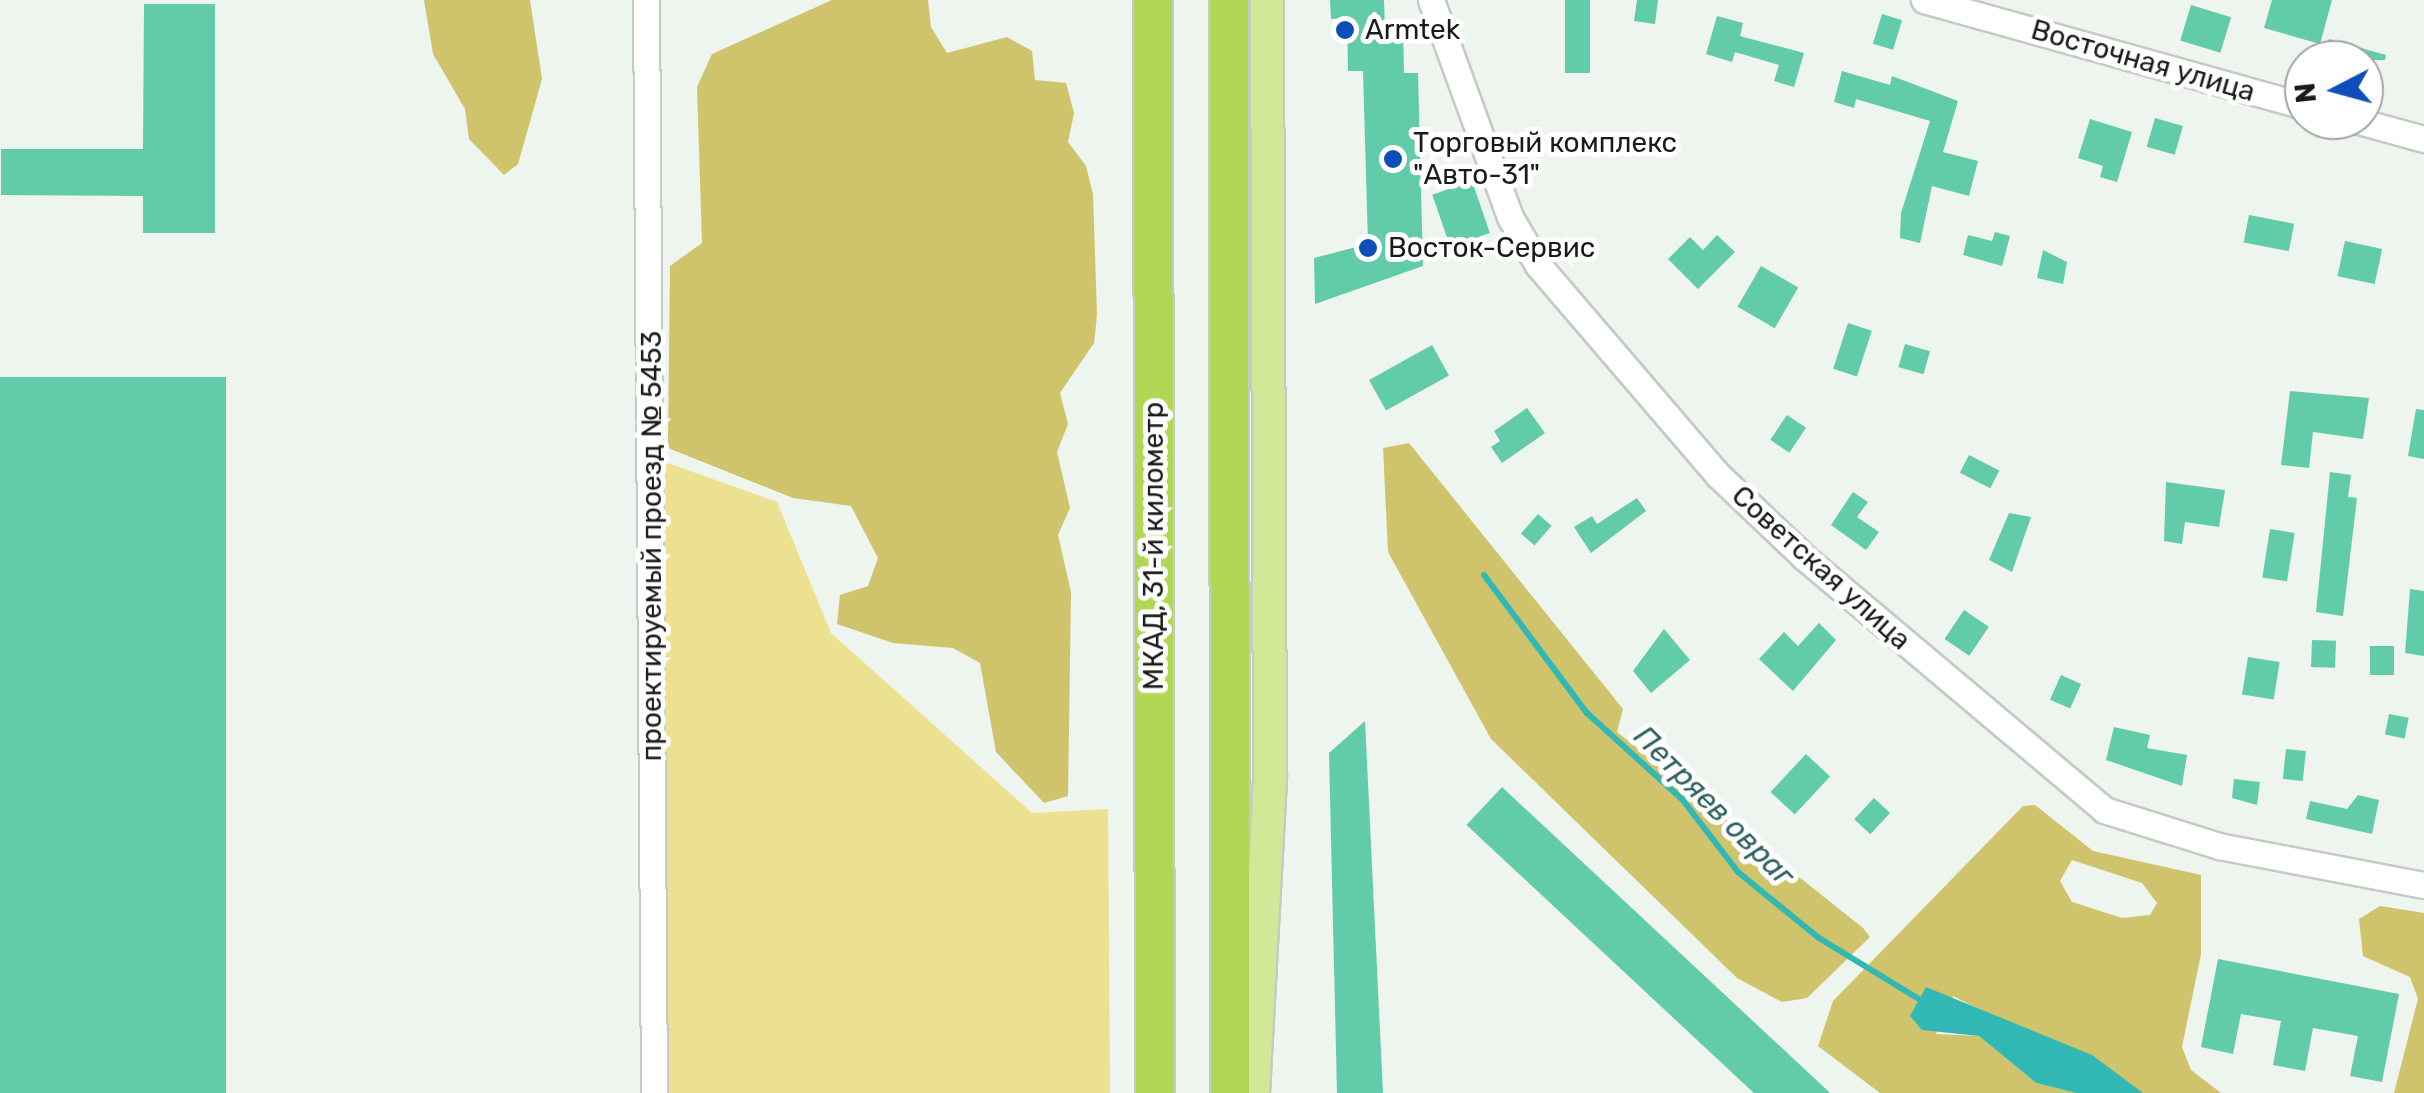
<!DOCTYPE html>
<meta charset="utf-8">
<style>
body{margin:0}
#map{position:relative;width:2424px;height:1093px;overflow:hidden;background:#eef4ee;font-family:Rubik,sans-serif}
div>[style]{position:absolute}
.green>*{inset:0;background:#ece091}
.forest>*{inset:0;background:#cfc36b}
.water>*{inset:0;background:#32b8b4}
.stream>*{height:6px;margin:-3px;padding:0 3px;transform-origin:3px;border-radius:3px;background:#32b8b4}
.building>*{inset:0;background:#62cba9;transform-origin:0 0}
.roads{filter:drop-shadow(2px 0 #c4cac4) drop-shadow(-2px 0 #c4cac4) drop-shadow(0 2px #c4cac4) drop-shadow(0 -2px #c4cac4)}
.minor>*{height:25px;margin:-12.5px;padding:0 12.5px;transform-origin:12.5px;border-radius:12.5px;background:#fff}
.major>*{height:32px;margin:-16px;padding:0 16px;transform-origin:16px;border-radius:16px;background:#d0e898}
.highway>*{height:38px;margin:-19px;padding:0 19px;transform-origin:19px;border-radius:19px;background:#b1d854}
.dots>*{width:28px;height:28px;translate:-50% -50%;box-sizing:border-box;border:5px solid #fff;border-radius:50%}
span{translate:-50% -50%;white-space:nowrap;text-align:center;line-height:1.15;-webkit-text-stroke:10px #fff;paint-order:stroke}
.poi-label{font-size:28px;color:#191b19}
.left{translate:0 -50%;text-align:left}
.street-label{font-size:28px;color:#191b19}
.water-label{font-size:30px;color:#2d6260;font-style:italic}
.north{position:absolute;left:2284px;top:40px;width:100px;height:100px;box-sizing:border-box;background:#fff;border:2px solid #a3a4a3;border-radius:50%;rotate:264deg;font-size:28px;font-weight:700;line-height:40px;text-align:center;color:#191b19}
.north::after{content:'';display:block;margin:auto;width:35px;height:45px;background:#0d4eb9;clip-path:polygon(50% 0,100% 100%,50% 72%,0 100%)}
</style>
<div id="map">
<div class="green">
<i style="clip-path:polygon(665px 462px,777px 502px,831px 633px,1032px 813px,1108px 809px,1110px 1093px,668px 1093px)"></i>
</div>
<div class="forest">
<i style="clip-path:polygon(424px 0,530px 0,542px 79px,518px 164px,504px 175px,469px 139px,465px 109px,433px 54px)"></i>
<i style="clip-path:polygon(832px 0,928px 0,931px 27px,947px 53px,1007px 37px,1032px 51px,1035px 80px,1066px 83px,1074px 113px,1068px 142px,1086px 166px,1093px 194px,1097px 315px,1094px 343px,1060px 393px,1068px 424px,1057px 452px,1070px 508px,1058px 535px,1071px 592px,1068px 796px,1044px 803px,996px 752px,980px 663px,953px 648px,893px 643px,837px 624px,840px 595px,868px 586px,878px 558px,851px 506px,793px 498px,668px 448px,670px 266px,702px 243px,697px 87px,712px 54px)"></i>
<i style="clip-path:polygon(1409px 443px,1623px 709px,1617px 732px,1863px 928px,1870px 937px,1807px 998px,1782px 1002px,1737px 978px,1491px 739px,1388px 552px,1383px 448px)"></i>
<i style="clip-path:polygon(evenodd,2035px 805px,2093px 851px,2201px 875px,2201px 954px,2182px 1047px,2191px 1070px,2221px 1093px,2143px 1093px,1953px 996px,1936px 1034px,1979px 1036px,2036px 1083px,2076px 1093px,1880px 1093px,1818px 1046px,1833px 1001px,2023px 806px,2035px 805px,2072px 860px,2142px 883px,2157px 903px,2150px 915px,2122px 918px,2072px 902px,2060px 881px,2072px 860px)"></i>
<i style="clip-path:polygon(2380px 906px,2424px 913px,2424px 1093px,2394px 1093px,2418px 999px,2410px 977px,2363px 956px,2359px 919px)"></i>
</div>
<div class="water">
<i style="clip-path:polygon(1926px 987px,2092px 1055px,2143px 1093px,2076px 1093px,2036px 1083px,1979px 1036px,1922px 1030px,1910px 1016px)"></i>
</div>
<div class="stream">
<i style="left:1484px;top:575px;width:172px;rotate:53.3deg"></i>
<i style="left:1587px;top:713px;width:128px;rotate:42.2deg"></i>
<i style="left:1682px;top:799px;width:92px;rotate:52.5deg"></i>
<i style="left:1738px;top:872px;width:104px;rotate:39.2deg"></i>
<i style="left:1819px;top:938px;width:117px;rotate:31.4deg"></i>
</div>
<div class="building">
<i style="clip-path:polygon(1330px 0,1384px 0,1385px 30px,1403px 29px,1404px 73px,1418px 73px,1423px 266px,1315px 304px,1314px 258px,1368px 244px,1363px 71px,1348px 71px,1347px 18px,1331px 19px)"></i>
<i style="left:1565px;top:0;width:25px;height:73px"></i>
<i style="clip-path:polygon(1637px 0,1658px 0,1655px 24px,1634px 21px)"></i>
<i style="clip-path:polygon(2272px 0,2332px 0,2320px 44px,2264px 28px)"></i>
<i style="clip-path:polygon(144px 4px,215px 4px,215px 233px,143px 233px,143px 196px,1px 195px,1px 149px,143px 149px)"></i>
<i style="left:2191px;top:5px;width:42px;height:37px;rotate:17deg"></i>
<i style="left:1882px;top:14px;width:21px;height:31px;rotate:17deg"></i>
<i style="clip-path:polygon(1717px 16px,1743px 23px,1740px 36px,1804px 53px,1794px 87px,1774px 81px,1779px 65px,1735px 52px,1732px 62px,1706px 54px)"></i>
<i style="clip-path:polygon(2329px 39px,2386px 55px,2385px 60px,2324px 60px)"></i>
<i style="clip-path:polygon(1842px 71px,1890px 85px,1892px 76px,1958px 101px,1943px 152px,1978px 161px,1969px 196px,1932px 186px,1920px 243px,1900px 238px,1901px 213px,1930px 121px,1856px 99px,1854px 108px,1834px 102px)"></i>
<i style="left:2155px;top:118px;width:29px;height:30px;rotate:16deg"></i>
<i style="clip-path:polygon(2090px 119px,2132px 132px,2117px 182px,2100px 177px,2103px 166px,2078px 158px)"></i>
<i style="left:1472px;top:181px;width:55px;height:42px;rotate:71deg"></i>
<i style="left:2249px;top:215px;width:46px;height:28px;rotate:11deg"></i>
<i style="clip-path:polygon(1995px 232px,2010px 236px,2002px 266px,1963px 255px,1968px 235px,1992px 241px)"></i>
<i style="clip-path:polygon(1717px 235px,1735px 252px,1698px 289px,1668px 259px,1690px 237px,1703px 250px)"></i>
<i style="left:2345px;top:241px;width:38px;height:36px;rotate:12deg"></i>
<i style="clip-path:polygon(2043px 250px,2067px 262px,2063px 284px,2037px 278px)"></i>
<i style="left:1761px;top:266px;width:43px;height:47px;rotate:30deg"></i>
<i style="left:1848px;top:323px;width:25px;height:48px;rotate:18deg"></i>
<i style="left:1905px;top:344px;width:26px;height:24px;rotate:16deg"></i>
<i style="left:1432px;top:345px;width:35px;height:72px;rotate:61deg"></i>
<i style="left:0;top:377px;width:226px;height:716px"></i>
<i style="clip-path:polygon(2290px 391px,2369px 398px,2363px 439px,2313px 432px,2309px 468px,2281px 465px)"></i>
<i style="clip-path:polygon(1527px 408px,1545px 433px,1502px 463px,1491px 447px,1500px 441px,1494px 431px)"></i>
<i style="clip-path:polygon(2416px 409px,2424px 410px,2424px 459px,2408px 456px)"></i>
<i style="left:1787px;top:415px;width:23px;height:30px;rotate:34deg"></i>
<i style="left:1969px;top:455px;width:34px;height:20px;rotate:27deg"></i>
<i style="clip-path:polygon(2330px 472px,2351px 475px,2348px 497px,2357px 498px,2343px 616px,2316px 612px)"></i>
<i style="clip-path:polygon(2166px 482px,2225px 490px,2219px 527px,2185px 522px,2182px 544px,2164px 541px)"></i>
<i style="clip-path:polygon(1853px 492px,1868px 502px,1857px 517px,1879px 532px,1866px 550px,1831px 525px)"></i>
<i style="clip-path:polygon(1637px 498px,1646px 511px,1591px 553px,1574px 527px,1592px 516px,1597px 524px)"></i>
<i style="clip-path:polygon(2009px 513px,2031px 517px,2012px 572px,1989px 560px)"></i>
<i style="left:1538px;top:514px;width:18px;height:26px;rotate:41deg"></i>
<i style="left:2270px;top:529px;width:25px;height:49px;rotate:9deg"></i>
<i style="clip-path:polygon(2410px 589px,2424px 591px,2424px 656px,2405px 653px)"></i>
<i style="left:1964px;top:610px;width:30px;height:35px;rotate:34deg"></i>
<i style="clip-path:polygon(1819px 623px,1836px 640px,1793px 691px,1759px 659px,1784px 632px,1798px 646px)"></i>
<i style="clip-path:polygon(1664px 629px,1690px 660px,1651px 693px,1633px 671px)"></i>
<i style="left:2312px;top:640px;width:24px;height:27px;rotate:2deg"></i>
<i style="left:2394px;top:646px;width:29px;height:24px;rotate:90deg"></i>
<i style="left:2248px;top:657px;width:32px;height:38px;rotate:9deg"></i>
<i style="left:2061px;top:675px;width:22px;height:27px;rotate:24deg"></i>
<i style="left:2389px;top:714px;width:20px;height:21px;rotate:11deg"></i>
<i style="clip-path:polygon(1365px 721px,1383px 1093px,1337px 1093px,1329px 753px)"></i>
<i style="clip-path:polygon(2114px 727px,2150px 735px,2147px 748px,2187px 755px,2182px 786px,2106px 760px)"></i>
<i style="left:2286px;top:749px;width:20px;height:30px;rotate:6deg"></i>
<i style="left:1806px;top:754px;width:33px;height:52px;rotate:43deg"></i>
<i style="clip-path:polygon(2234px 779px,2260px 782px,2257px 805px,2232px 798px)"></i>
<i style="left:1502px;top:787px;width:448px;height:52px;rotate:43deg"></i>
<i style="clip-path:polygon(2358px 795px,2379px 800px,2372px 834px,2306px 819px,2310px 801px,2347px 809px)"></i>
<i style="left:1874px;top:798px;width:22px;height:29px;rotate:43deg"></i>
<i style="clip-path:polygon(2218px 959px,2399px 994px,2382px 1082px,2350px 1076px,2358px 1036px,2313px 1028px,2305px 1071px,2273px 1065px,2281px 1021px,2241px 1014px,2233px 1054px,2201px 1047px)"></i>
</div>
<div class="roads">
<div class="minor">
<i style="left:646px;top:0;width:1093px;rotate:89.58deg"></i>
<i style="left:1431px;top:0;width:231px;rotate:70deg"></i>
<i style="left:1510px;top:217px;width:56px;rotate:59.7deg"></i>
<i style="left:1538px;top:265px;width:277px;rotate:49.4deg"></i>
<i style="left:1718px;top:475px;width:119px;rotate:43.6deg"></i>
<i style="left:1804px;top:557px;width:392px;rotate:40.1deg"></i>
<i style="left:2104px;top:810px;width:121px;rotate:17.4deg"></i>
<i style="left:2219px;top:846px;width:209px;rotate:10.8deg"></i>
<i style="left:1924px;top:0;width:395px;rotate:15.6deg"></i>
<i style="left:2355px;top:120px;width:72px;rotate:15.4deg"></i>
</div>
<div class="major">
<i style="left:1253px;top:1093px;width:316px;rotate:-86.9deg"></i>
<i style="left:1270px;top:777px;width:777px;rotate:-90.22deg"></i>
</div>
<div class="highway">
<i style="left:1153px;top:0;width:1093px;rotate:89.9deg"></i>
<i style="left:1229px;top:0;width:1093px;rotate:89.95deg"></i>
</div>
</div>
<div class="dots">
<i style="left:1345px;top:30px;background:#0d4eb9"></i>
<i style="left:1393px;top:159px;background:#0d4eb9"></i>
<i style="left:1368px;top:248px;background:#0d4eb9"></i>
</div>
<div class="poi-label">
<span class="left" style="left:1365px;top:30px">Armtek</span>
<span class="left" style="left:1413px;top:159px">Торговый комплекс<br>"Авто-31"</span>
<span class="left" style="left:1388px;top:248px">Восток-Сервис</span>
</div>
<div class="street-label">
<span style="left:2143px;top:61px;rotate:16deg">Восточная улица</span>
<span style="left:652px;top:546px;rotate:-90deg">проектируемый проезд № 5453</span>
<span style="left:1154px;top:546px;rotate:-90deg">МКАД, 31-й километр</span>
<span style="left:1821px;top:568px;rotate:42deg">Советская улица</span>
</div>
<div class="water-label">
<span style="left:1714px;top:806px;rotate:45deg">Петряев овраг</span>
</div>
<div class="north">N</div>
</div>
